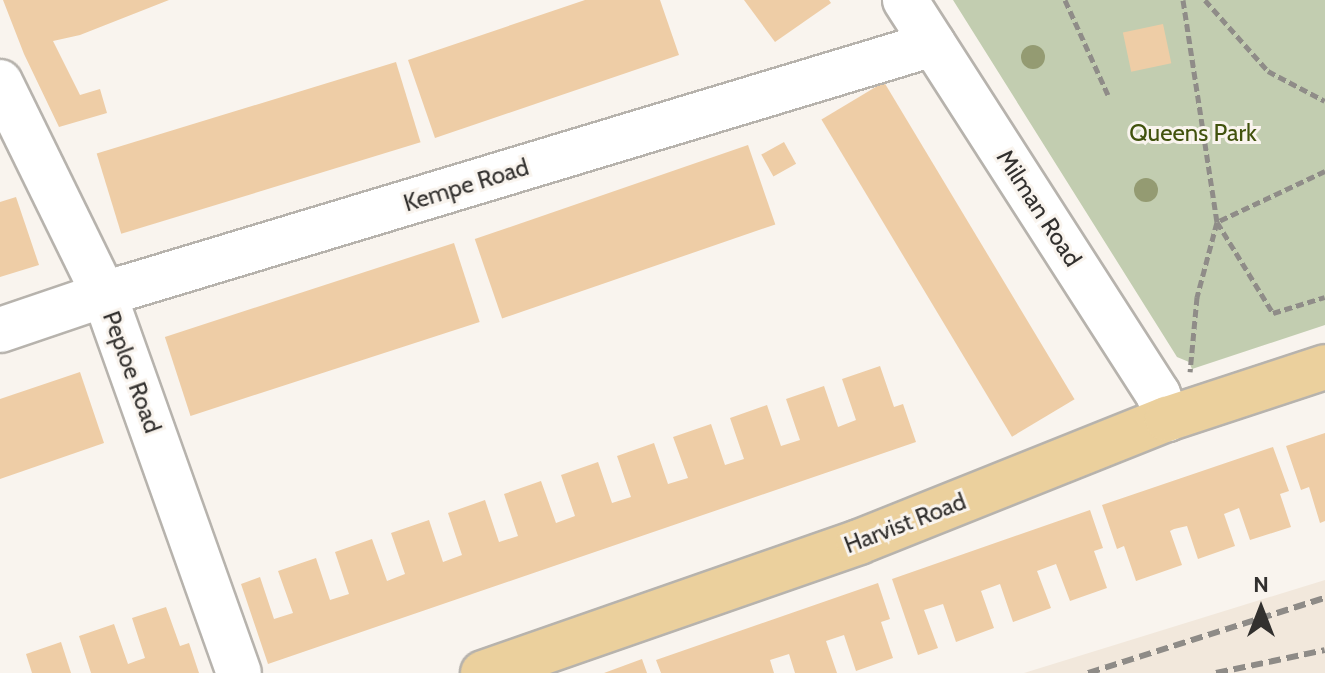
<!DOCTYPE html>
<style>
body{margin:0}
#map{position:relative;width:1325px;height:673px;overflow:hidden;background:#f9f4ee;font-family:Cabin,sans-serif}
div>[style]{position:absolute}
.built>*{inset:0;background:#f2e8dc}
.green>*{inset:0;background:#c2cdb0}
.building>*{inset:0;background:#eecda6;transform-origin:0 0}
.path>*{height:5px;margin-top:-2.5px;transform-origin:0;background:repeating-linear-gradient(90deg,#8f8c88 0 8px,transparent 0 12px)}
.roads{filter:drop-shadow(2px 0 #b7b3ad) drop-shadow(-2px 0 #b7b3ad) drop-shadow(0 2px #b7b3ad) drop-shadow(0 -2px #b7b3ad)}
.minor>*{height:44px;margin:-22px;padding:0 22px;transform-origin:22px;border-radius:22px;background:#fff}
.major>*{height:44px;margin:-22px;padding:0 22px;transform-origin:22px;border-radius:22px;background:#ebd09d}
.rail>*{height:6px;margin-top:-3px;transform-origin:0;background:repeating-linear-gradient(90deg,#8e8b87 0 12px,transparent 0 18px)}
.trees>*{width:24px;height:24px;margin:-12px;border-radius:50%;background:#949b72}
span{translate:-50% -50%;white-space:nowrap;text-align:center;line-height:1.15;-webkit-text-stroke:6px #f9f4ee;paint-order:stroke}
.park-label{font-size:24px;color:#41520d}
.street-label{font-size:24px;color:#32302e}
.north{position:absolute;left:1221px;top:569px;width:80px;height:80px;-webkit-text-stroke:6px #f9f4ee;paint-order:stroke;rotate:0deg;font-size:22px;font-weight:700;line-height:32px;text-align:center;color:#32302e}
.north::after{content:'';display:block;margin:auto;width:28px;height:36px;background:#32302e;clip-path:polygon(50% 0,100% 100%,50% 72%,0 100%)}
</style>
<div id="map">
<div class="built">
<i style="clip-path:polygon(1325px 580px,1325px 673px,1024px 673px,1121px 643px)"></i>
</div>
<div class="green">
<i style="clip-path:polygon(953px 0,1325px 0,1325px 325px,1192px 369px,1189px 362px,1177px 357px)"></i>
</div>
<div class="building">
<i style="clip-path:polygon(3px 0,169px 0,80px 35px,53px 41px,80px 95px,100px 89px,107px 113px,59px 127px,24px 54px)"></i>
<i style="clip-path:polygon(585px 0,660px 0,679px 55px,435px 138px,408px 60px)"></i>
<i style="clip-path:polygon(744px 0,829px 0,831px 3px,775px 42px)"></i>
<i style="left:1163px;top:24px;width:40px;height:41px;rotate:78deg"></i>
<i style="left:396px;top:62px;width:84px;height:313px;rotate:73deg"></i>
<i style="left:884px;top:82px;width:370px;height:73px;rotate:59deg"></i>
<i style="left:784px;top:142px;width:25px;height:26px;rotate:61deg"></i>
<i style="left:748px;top:145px;width:84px;height:289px;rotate:71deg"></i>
<i style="clip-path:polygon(16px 197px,39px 265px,0 277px,0 202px)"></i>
<i style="left:454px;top:243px;width:83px;height:304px;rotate:72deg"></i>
<i style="clip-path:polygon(880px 366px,894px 407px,903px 404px,916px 442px,268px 664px,241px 584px,260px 577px,274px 619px,293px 613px,278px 571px,316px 558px,330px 600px,349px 594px,335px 552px,372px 539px,387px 581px,405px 574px,391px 533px,429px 520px,443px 562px,462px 555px,448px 513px,485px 500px,499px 542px,518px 536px,504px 494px,541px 481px,556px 523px,575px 516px,561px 475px,598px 462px,612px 503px,631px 497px,617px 456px,654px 443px,668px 484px,688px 478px,673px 437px,711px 424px,725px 465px,744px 459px,730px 418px,767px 405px,781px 446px,800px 440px,786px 399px,824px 386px,838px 427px,856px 420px,842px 379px)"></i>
<i style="clip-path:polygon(80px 372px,104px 443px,0 479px,0 399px)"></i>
<i style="clip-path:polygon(1325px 433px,1325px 521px,1320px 523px,1309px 487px,1301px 490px,1286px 446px)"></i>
<i style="clip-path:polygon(1273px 447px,1289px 491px,1280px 494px,1291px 527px,1250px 540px,1239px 508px,1224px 514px,1235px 546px,1198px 559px,1187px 526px,1174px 529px,1170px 531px,1182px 565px,1136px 581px,1124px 546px,1117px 549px,1102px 505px)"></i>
<i style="clip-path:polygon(1090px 510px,1103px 548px,1094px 551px,1107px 588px,1070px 601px,1056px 564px,1037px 571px,1051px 608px,1013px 622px,1000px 584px,981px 591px,994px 628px,956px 642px,943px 604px,924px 610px,938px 648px,918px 655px,892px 579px)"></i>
<i style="clip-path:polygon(878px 583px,890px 619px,881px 622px,893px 658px,856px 671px,844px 635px,826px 641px,837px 673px,795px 673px,789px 654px,770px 660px,774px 673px,661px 673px,656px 660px)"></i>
<i style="clip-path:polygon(166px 607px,180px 646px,189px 643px,199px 673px,91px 673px,79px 636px,114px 624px,128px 664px,136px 661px,145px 658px,132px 618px)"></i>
<i style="clip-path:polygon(61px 642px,71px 673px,32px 673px,26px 654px)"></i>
<i style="clip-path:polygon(642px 659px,647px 673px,604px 673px)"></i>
</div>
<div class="path">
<i style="left:1065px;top:0;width:104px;rotate:65.6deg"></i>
<i style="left:1183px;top:0;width:225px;rotate:81.3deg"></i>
<i style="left:1217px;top:222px;width:78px;rotate:104.9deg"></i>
<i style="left:1197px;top:297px;width:75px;rotate:95.3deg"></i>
<i style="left:1205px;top:0;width:95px;rotate:48.4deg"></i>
<i style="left:1268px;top:71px;width:64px;rotate:27.8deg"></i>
<i style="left:1325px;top:171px;width:119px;rotate:154.7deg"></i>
<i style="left:1217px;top:222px;width:107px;rotate:58.4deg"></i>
<i style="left:1273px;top:313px;width:54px;rotate:-17.1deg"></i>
</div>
<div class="roads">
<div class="minor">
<i style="left:905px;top:0;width:468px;rotate:57.3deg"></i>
<i style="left:1158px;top:394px;width:27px;rotate:70deg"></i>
<i style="left:0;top:82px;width:236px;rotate:63.9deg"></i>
<i style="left:104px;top:294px;width:402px;rotate:70.4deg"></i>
<i style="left:0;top:330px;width:131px;rotate:-18.7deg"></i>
<i style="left:124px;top:288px;width:845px;rotate:-16.78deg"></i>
</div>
<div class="major">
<i style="left:483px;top:673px;width:398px;rotate:-19.2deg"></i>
<i style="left:859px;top:542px;width:332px;rotate:-21.8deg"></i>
<i style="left:1167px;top:419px;width:166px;rotate:-18.2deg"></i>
</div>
</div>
<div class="rail">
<i style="left:1088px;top:673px;width:249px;rotate:-17.6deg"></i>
<i style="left:1216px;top:673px;width:111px;rotate:-11.9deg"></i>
</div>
<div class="trees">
<i style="left:1033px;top:57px"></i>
<i style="left:1146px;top:190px"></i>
</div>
<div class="park-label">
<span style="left:1193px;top:133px">Queens Park</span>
</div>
<div class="street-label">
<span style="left:466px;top:185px;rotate:-17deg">Kempe Road</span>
<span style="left:1039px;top:208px;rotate:57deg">Milman Road</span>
<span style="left:132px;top:372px;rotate:70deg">Peploe Road</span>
<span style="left:905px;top:523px;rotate:-21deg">Harvist Road</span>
</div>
<div class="north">N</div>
</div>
